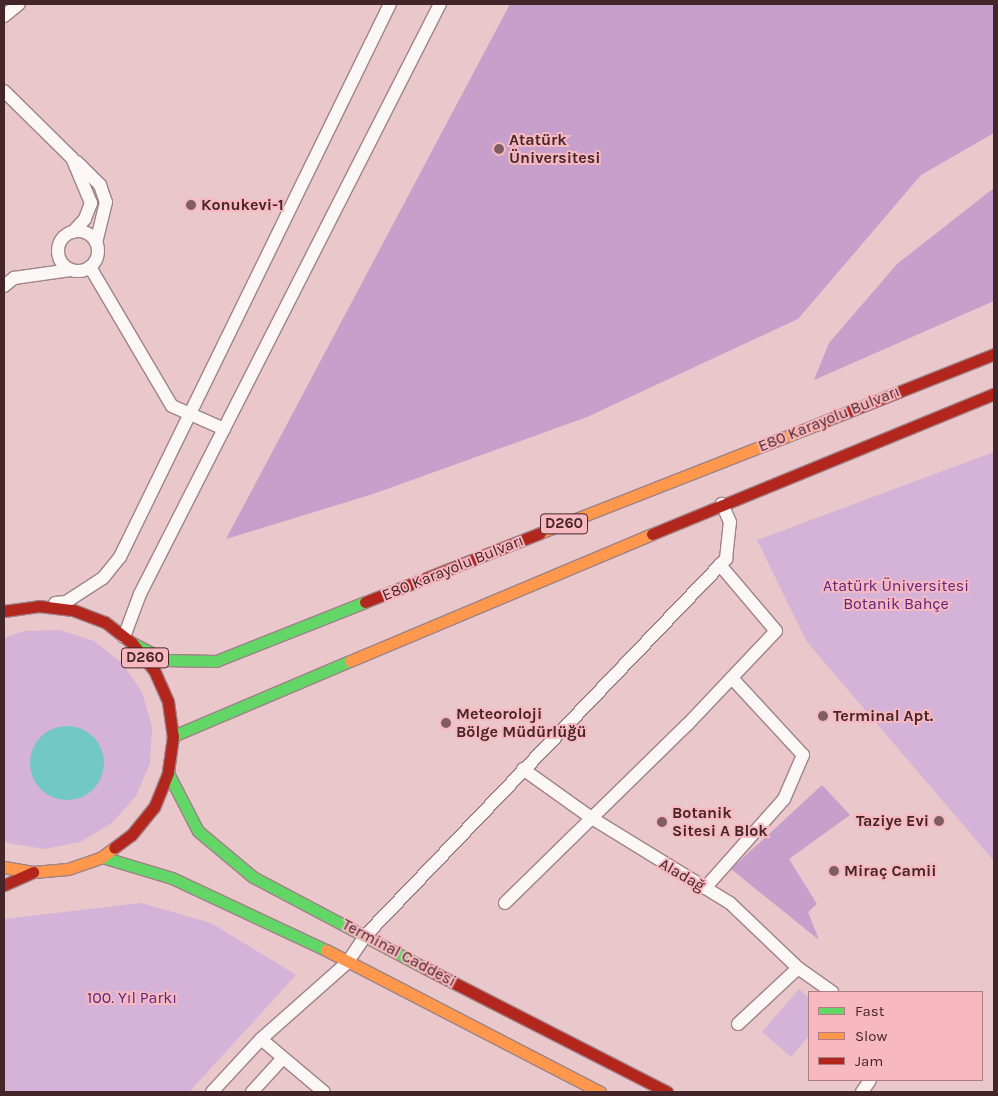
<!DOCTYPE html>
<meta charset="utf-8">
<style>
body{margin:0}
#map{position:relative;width:998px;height:1096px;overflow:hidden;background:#e9c7cb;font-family:Karla,sans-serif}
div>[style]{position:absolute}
.green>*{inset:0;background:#d5b2d7}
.forest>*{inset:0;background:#c69fca}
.water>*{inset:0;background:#71c8c4}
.round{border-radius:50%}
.roads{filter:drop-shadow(1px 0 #9f8387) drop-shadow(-1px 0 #9f8387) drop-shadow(0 1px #9f8387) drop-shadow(0 -1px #9f8387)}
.street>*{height:12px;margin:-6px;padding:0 6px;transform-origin:6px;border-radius:6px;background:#fcf7f7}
.street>.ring{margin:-6px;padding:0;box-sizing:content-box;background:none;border:12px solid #fcf7f7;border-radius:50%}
.fast>*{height:11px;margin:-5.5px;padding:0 5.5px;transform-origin:5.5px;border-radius:5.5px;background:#63d668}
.slow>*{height:11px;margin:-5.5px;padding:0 5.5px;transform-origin:5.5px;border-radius:5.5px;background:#ff974d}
.jam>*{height:11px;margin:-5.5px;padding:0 5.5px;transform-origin:5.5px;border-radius:5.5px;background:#b3261e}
.dots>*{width:14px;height:14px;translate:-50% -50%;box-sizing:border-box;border:2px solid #f8b8c0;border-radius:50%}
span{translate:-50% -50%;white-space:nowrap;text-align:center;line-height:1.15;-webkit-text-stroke:4px #f8b8c0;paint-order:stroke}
.shield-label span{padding:1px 4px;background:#f8b8c0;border:1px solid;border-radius:4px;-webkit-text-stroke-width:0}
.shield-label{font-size:15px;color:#44252a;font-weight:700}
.poi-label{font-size:16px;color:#44252a;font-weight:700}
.left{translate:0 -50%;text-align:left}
.right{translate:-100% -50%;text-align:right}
.street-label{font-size:16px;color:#44252a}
.park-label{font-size:16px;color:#5d257e}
.frame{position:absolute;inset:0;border:5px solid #44252a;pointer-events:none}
.legend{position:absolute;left:808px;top:991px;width:175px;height:90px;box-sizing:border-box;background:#f8b8c0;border:1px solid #b07d84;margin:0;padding:6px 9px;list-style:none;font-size:15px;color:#44252a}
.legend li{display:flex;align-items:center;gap:10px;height:25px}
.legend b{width:25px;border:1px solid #b07d84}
</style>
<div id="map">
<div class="green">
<i style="clip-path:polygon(994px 452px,994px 861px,807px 642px,757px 540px)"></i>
<i style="clip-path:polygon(60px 630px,94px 641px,122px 663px,142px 692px,152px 727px,150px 763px,136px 796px,112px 823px,80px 842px,44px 849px,8px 843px,4px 841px,4px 638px,24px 631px)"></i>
<i style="clip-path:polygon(141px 903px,211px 923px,296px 975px,189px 1092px,4px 1092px,4px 919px)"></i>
<i style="clip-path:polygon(799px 989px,809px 998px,809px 1036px,791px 1057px,762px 1032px)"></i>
</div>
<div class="forest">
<i style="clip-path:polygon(510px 4px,994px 4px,994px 133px,921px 175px,798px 319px,587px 417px,373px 494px,226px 539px)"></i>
<i style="clip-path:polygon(994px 188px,994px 301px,814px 380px,829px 343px,897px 264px)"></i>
<i style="clip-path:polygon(822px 785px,850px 815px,789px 859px,817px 904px,808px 912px,819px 940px,731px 869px)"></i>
</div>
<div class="water">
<i class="round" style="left:30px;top:726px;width:74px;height:74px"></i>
</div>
<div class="roads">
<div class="street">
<i style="left:4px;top:16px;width:19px;rotate:-39deg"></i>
<i style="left:4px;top:91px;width:95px;rotate:44.6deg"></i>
<i style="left:72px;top:158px;width:49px;rotate:67.1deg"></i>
<i style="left:91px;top:203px;width:17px;rotate:111deg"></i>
<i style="left:85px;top:219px;width:18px;rotate:133deg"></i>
<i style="left:77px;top:162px;width:33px;rotate:45deg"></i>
<i style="left:100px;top:185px;width:18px;rotate:71deg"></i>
<i style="left:106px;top:202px;width:42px;rotate:103.7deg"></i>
<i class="ring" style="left:58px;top:231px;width:28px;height:28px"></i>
<i style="left:90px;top:267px;width:161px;rotate:59.5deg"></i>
<i style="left:172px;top:406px;width:57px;rotate:23.9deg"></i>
<i style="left:4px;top:286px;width:13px;rotate:-39deg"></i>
<i style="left:14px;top:278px;width:57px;rotate:-8.1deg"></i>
<i style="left:55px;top:603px;width:11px;rotate:-5deg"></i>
<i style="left:66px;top:602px;width:44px;rotate:-33deg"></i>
<i style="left:103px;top:578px;width:27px;rotate:-51deg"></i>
<i style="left:120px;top:557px;width:615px;rotate:-63.98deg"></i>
<i style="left:124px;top:637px;width:46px;rotate:-69.6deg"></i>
<i style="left:140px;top:594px;width:662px;rotate:-63.05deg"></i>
<i style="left:523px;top:769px;width:82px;rotate:35.6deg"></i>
<i style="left:590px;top:817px;width:164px;rotate:31.6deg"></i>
<i style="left:730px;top:903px;width:94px;rotate:43.7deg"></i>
<i style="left:798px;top:968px;width:42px;rotate:35.2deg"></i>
<i style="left:705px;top:888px;width:119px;rotate:-48.4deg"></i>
<i style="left:784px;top:799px;width:48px;rotate:-66.6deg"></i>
<i style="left:803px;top:755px;width:105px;rotate:-132.7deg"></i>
<i style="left:505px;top:903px;width:255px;rotate:-44.4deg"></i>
<i style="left:687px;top:725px;width:129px;rotate:-46.6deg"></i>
<i style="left:776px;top:631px;width:87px;rotate:-130.3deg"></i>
<i style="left:738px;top:1024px;width:82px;rotate:-43deg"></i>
<i style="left:261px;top:1039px;width:82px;rotate:40.1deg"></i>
<i style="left:212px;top:1092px;width:72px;rotate:-47.2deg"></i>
<i style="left:261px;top:1039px;width:115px;rotate:-41.5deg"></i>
<i style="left:347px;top:963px;width:34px;rotate:-56deg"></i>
<i style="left:366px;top:935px;width:521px;rotate:-46.25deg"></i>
<i style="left:726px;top:559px;width:37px;rotate:-84deg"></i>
<i style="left:730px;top:522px;width:20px;rotate:-114deg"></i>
<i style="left:252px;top:1092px;width:45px;rotate:-47.7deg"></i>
<i style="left:862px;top:1092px;width:14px;rotate:-56deg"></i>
</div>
<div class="fast">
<i style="left:132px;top:643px;width:37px;rotate:27deg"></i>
<i style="left:165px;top:660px;width:51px;rotate:1.1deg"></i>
<i style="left:216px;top:661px;width:160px;rotate:-21.6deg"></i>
<i style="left:173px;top:736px;width:192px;rotate:-23deg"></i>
<i style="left:168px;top:773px;width:65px;rotate:62.7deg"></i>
<i style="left:198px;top:831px;width:72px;rotate:39.9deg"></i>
<i style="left:253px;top:877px;width:195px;rotate:27.9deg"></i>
<i style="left:102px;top:857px;width:73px;rotate:16.7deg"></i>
<i style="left:172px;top:878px;width:170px;rotate:25.1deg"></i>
</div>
<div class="slow">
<i style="left:540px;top:533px;width:301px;rotate:-21.4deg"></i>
<i style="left:350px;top:661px;width:328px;rotate:-22.8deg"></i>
<i style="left:4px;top:867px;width:29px;rotate:10deg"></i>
<i style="left:33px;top:872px;width:35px;rotate:-5deg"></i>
<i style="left:68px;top:869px;width:36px;rotate:-19deg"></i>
<i style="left:102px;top:857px;width:15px;rotate:-37deg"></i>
<i style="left:326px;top:950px;width:309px;rotate:27.4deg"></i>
</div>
<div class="jam">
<i style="left:820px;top:423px;width:187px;rotate:-21.6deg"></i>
<i style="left:652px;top:534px;width:370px;rotate:-22.3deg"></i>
<i style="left:365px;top:602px;width:188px;rotate:-21.5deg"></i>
<i style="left:4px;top:611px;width:35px;rotate:-8deg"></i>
<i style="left:39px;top:606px;width:34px;rotate:7deg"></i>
<i style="left:73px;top:610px;width:34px;rotate:21deg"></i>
<i style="left:105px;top:622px;width:34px;rotate:38deg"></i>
<i style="left:132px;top:643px;width:35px;rotate:51deg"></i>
<i style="left:154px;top:670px;width:35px;rotate:66deg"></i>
<i style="left:168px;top:702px;width:34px;rotate:82deg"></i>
<i style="left:173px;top:736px;width:37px;rotate:98deg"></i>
<i style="left:168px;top:773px;width:37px;rotate:112deg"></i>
<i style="left:154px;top:807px;width:36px;rotate:129deg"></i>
<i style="left:131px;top:835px;width:21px;rotate:143deg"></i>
<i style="left:4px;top:885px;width:32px;rotate:-24deg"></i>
<i style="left:425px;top:968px;width:272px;rotate:27.1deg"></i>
</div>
</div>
<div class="dots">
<i style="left:499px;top:149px;background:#7e5e62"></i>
<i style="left:191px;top:205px;background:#7e5e62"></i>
<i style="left:823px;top:716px;background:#7e5e62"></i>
<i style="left:446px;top:723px;background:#7e5e62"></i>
<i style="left:939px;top:821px;background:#7e5e62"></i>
<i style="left:662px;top:822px;background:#7e5e62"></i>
<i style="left:834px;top:871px;background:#7e5e62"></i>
</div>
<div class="shield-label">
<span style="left:564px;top:524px">D260</span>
<span style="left:145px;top:658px">D260</span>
</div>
<div class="poi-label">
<span class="left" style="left:509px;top:149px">Atatürk<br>Üniversitesi</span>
<span class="left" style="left:201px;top:205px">Konukevi-1</span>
<span class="left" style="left:456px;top:723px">Meteoroloji<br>Bölge Müdürlüğü</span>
<span class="left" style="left:833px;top:716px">Terminal Apt.</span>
<span class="left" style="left:672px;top:822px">Botanik<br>Sitesi A Blok</span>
<span class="right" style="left:929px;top:821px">Taziye Evi</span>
<span class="left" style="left:844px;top:871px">Miraç Camii</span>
</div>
<div class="street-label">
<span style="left:829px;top:419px;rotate:-22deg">E80 Karayolu Bulvarı</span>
<span style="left:453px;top:568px;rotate:-22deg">E80 Karayolu Bulvarı</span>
<span style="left:682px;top:875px;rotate:30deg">Aladağ</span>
<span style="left:399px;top:953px;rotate:28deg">Terminal Caddesi</span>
</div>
<div class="park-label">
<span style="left:896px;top:595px">Atatürk Üniversitesi<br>Botanik Bahçe</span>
<span style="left:132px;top:998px">100. Yıl Parkı</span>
</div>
<div class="frame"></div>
<ul class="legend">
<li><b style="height:6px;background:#63d668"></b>Fast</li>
<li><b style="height:6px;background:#ff974d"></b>Slow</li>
<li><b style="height:6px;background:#b3261e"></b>Jam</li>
</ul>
</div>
